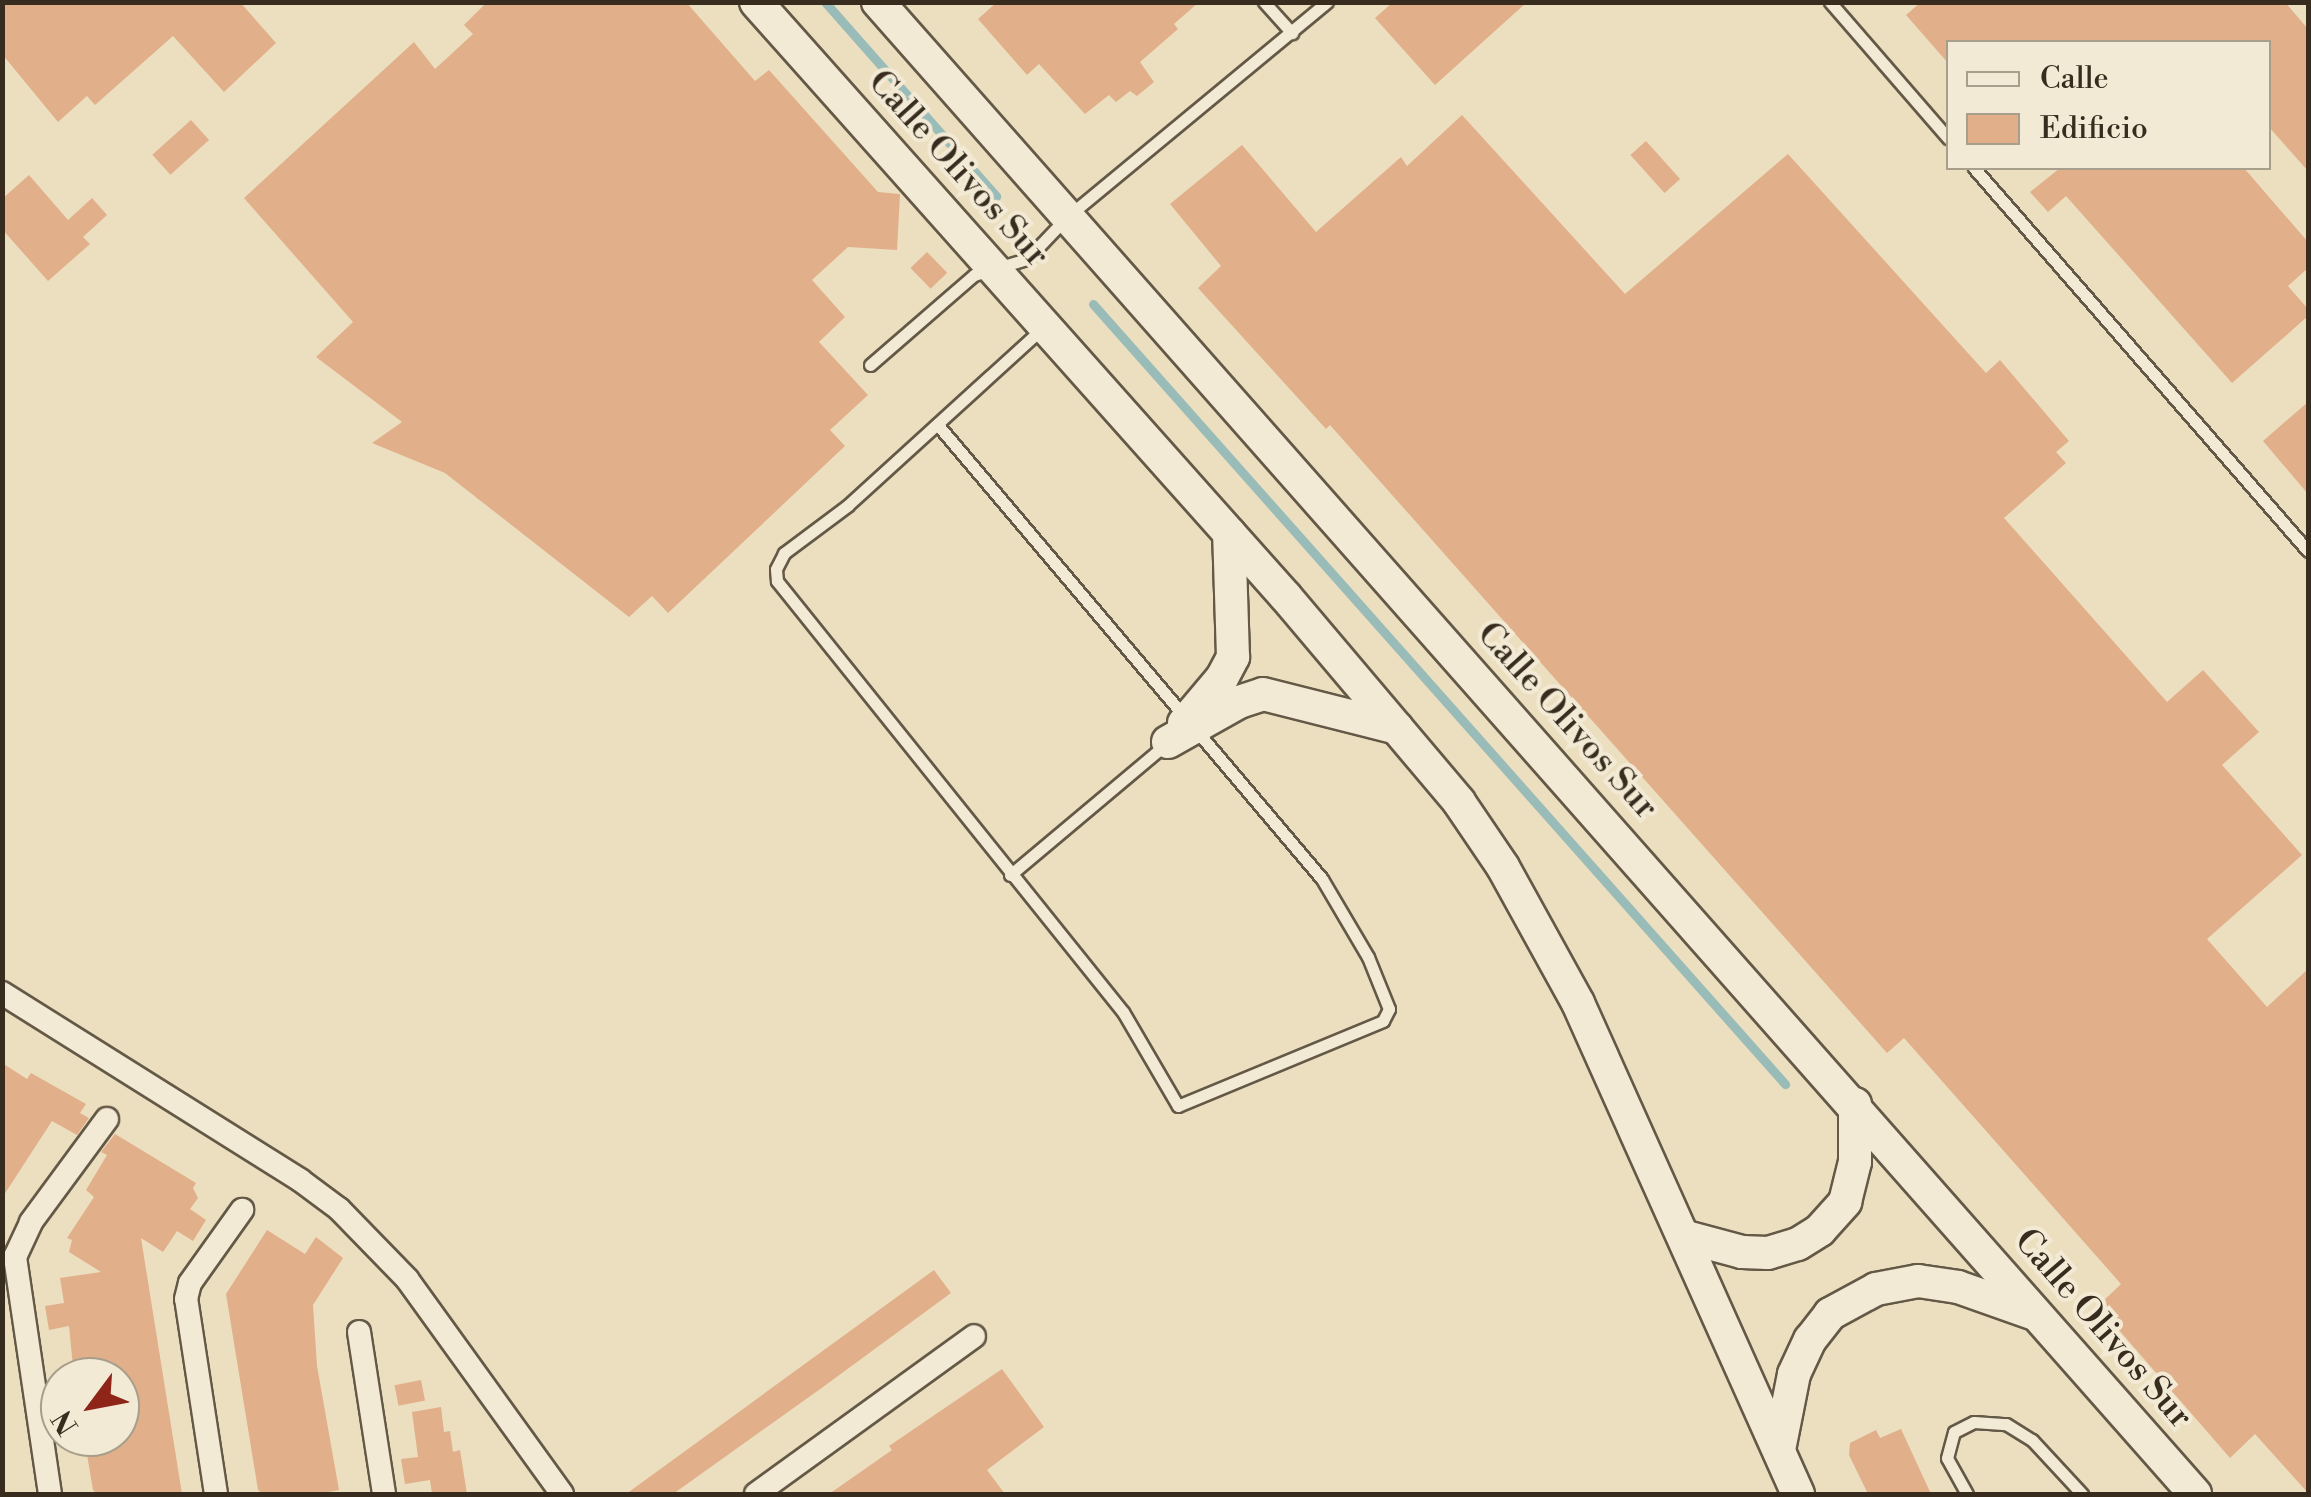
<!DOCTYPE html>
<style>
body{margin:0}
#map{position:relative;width:2311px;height:1497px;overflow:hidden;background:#ecdfc0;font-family:"Libre Bodoni",serif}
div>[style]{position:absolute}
.stream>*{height:9px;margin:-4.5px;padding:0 4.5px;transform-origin:4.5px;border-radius:4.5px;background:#9abcb8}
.building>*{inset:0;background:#e1af89;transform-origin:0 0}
.roads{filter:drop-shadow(2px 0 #645946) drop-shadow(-2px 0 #645946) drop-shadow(0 2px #645946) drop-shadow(0 -2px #645946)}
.lane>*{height:11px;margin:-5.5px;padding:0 5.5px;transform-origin:5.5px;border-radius:5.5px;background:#f3ead6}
.street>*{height:22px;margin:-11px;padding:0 11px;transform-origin:11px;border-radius:11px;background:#f3ead6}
.secondary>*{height:32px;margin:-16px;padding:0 16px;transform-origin:16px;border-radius:16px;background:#f3ead6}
span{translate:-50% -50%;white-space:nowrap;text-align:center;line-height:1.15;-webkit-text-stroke:8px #f3ead6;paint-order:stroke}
.street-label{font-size:35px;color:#372c1e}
.frame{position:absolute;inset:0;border:5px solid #372c1e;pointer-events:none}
.legend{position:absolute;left:1946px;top:40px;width:325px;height:130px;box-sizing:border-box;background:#f3ead6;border:2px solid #a89e8c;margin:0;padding:12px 18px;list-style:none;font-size:30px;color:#372c1e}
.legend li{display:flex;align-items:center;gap:20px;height:50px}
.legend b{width:50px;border:2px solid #a89e8c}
.north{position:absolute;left:40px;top:1357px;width:100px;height:100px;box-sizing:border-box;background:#f3ead6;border:2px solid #a89e8c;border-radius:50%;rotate:238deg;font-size:28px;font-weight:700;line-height:40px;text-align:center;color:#372c1e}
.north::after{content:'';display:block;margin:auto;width:35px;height:45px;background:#8f2418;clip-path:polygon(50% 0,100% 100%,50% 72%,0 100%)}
</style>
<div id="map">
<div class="stream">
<i style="left:825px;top:2px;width:259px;rotate:48.6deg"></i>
<i style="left:1093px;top:304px;width:1043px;rotate:48.42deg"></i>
</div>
<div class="building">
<i style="clip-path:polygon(2px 2px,240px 2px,276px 43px,224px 92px,173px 36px,95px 105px,87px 96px,58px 122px,2px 54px)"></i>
<i style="clip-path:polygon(487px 2px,686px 2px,755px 81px,769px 70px,878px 192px,900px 194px,897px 250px,848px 247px,812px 280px,845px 317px,819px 342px,868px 395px,830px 430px,845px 446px,668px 613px,652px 596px,629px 617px,445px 473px,372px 443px,402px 422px,316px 357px,353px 322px,244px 198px,414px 42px,435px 69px,473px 34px,464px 25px)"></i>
<i style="clip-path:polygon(997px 2px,1199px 2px,1174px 24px,1178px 29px,1140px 62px,1154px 82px,1137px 96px,1130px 91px,1116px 102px,1109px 95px,1085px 114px,1039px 64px,1027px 75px,978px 19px)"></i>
<i style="clip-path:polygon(1393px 2px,1527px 2px,1435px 85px,1375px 18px)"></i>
<i style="clip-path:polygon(1921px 2px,2285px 2px,2308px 29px,2308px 171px,2268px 126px,2268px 42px,1948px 42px,1948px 63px,1906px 15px)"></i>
<i style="clip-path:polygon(1462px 115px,1625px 294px,1788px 154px,1986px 373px,2000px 360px,2069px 441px,2056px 452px,2066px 463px,2004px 518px,2167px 702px,2203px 670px,2259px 732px,2222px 765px,2302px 855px,2207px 939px,2267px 1007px,2308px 969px,2308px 1493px,2255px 1434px,2230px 1458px,2098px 1306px,2121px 1284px,1904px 1038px,1887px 1053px,1330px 425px,1326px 429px,1198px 288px,1221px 266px,1170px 204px,1242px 145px,1316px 232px,1401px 157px,1407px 166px)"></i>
<i style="left:191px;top:120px;width:27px;height:52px;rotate:48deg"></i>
<i style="left:1646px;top:141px;width:51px;height:21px;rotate:48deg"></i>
<i style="clip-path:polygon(2060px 168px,2244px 168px,2308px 242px,2308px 268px,2288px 286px,2308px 309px,2308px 316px,2232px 383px,2066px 196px,2048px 212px,2030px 192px)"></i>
<i style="clip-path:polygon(29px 175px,68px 220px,92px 198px,107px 215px,83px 237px,90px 244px,48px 281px,2px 229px,2px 199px)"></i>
<i style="left:927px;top:252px;width:29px;height:23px;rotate:46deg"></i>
<i style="clip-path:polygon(2308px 402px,2308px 494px,2263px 441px)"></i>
<i style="clip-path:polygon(2px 1063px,27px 1079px,31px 1073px,86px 1104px,80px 1113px,89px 1118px,77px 1135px,52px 1121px,2px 1198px)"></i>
<i style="clip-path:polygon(115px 1134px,196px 1183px,193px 1188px,198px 1198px,190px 1209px,206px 1220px,193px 1241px,177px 1231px,163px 1252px,141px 1238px,182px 1494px,97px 1494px,93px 1490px,84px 1437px,120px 1437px,120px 1377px,74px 1377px,69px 1326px,49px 1330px,45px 1306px,64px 1303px,60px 1278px,101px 1272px,69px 1252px,72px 1240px,67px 1238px,94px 1197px,86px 1190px,107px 1155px,101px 1152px)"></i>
<i style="clip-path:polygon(267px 1230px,305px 1254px,316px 1237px,343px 1258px,313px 1305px,317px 1366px,339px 1490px,317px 1494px,263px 1494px,258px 1490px,226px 1294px)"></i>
<i style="clip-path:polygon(934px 1270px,951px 1293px,823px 1387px,673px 1494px,626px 1494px)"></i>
<i style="clip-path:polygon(1002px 1369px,1044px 1427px,987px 1470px,1005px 1494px,829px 1494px,892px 1450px,889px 1446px)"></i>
<i style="left:421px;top:1380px;width:21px;height:27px;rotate:79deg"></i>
<i style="clip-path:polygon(441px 1407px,444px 1432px,450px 1431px,453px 1452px,460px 1450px,467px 1494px,432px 1494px,430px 1480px,405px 1484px,401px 1459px,418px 1457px,412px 1412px)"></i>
<i style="clip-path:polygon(1901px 1429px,1931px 1494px,1868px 1494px,1849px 1455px,1850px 1443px,1876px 1430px,1880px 1438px)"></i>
</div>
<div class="roads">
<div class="lane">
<i style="left:1264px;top:2px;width:42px;rotate:47.9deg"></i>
<i style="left:1830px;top:2px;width:180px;rotate:49.1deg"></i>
<i style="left:1974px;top:168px;width:508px;rotate:48.91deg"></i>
<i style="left:870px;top:365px;width:138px;rotate:-40.9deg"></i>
<i style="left:974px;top:275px;width:55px;rotate:-16.8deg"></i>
<i style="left:1027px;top:259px;width:58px;rotate:-46.4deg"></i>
<i style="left:1067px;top:217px;width:337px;rotate:-39.6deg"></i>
<i style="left:937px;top:424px;width:596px;rotate:49.76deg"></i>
<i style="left:1322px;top:879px;width:91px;rotate:59.5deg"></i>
<i style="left:1368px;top:957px;width:56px;rotate:68deg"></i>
<i style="left:1389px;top:1009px;width:13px;rotate:117deg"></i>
<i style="left:1383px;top:1021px;width:222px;rotate:157.5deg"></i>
<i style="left:1178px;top:1106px;width:109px;rotate:-120.3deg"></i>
<i style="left:1123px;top:1012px;width:553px;rotate:-128.76deg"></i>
<i style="left:777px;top:581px;width:12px;rotate:-95deg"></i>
<i style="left:776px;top:569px;width:18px;rotate:-63deg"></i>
<i style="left:784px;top:553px;width:79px;rotate:-36.7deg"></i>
<i style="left:847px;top:506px;width:266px;rotate:-42.3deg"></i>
<i style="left:1010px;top:875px;width:202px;rotate:-40deg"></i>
<i style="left:1967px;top:1494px;width:41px;rotate:-119.1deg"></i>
<i style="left:1947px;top:1458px;width:27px;rotate:-75deg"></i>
<i style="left:1954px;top:1432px;width:22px;rotate:-27deg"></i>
<i style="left:1974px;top:1422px;width:32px;rotate:4deg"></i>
<i style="left:2006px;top:1424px;width:31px;rotate:32deg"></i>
<i style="left:2032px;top:1440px;width:74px;rotate:47.2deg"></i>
</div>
<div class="street">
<i style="left:2px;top:993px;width:352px;rotate:32.1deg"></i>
<i style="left:300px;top:1180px;width:49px;rotate:36.6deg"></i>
<i style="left:339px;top:1209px;width:98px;rotate:45.8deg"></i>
<i style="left:407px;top:1279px;width:265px;rotate:54.2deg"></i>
<i style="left:359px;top:1332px;width:164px;rotate:81.2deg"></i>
<i style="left:50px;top:1494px;width:240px;rotate:-98.4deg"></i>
<i style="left:15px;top:1257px;width:38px;rotate:-65deg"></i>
<i style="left:31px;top:1222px;width:128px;rotate:-53.6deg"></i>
<i style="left:216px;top:1494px;width:197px;rotate:-98.7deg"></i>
<i style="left:186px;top:1299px;width:16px;rotate:-76deg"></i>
<i style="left:190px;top:1283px;width:90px;rotate:-54.5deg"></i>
<i style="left:756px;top:1494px;width:269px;rotate:-35.9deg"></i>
</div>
<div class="secondary">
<i style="left:756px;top:2px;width:797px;rotate:48.31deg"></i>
<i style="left:1286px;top:597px;width:268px;rotate:49.8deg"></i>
<i style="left:1459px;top:802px;width:78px;rotate:55.9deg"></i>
<i style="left:1503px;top:867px;width:155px;rotate:61.1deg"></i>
<i style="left:1578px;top:1003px;width:538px;rotate:65.86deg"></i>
<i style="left:878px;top:2px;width:1990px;rotate:48.56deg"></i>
<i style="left:1184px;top:723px;width:59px;rotate:-49.8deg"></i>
<i style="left:1222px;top:678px;width:24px;rotate:-62deg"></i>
<i style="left:1233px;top:657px;width:124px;rotate:-91.8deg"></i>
<i style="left:1168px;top:742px;width:81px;rotate:-29.4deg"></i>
<i style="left:1239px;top:702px;width:25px;rotate:-18deg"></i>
<i style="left:1263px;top:694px;width:138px;rotate:14.2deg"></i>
<i style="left:1686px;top:1237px;width:58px;rotate:15deg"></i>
<i style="left:1742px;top:1252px;width:26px;rotate:2deg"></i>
<i style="left:1768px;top:1253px;width:31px;rotate:-17deg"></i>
<i style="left:1798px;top:1244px;width:26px;rotate:-32deg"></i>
<i style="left:1820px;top:1230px;width:38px;rotate:-48deg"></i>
<i style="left:1845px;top:1202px;width:41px;rotate:-76deg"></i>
<i style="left:1855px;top:1162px;width:58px;rotate:-90deg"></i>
<i style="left:1779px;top:1450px;width:77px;rotate:-78.8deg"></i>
<i style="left:1794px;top:1374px;width:38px;rotate:-65deg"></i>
<i style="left:1810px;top:1340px;width:33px;rotate:-52deg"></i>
<i style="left:1830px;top:1314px;width:52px;rotate:-28.5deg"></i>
<i style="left:1876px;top:1289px;width:43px;rotate:-10.8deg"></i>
<i style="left:1918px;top:1281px;width:40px;rotate:8.5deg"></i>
<i style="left:1958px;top:1287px;width:78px;rotate:19.4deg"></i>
</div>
</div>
<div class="street-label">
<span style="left:958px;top:169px;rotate:48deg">Calle Olivos Sur</span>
<span style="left:1567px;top:721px;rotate:48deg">Calle Olivos Sur</span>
<span style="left:2103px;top:1329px;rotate:49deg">Calle Olivos Sur</span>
</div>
<div class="frame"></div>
<ul class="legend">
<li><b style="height:12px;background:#f3ead6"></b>Calle</li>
<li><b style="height:28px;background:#e1af89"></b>Edificio</li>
</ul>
<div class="north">N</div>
</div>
